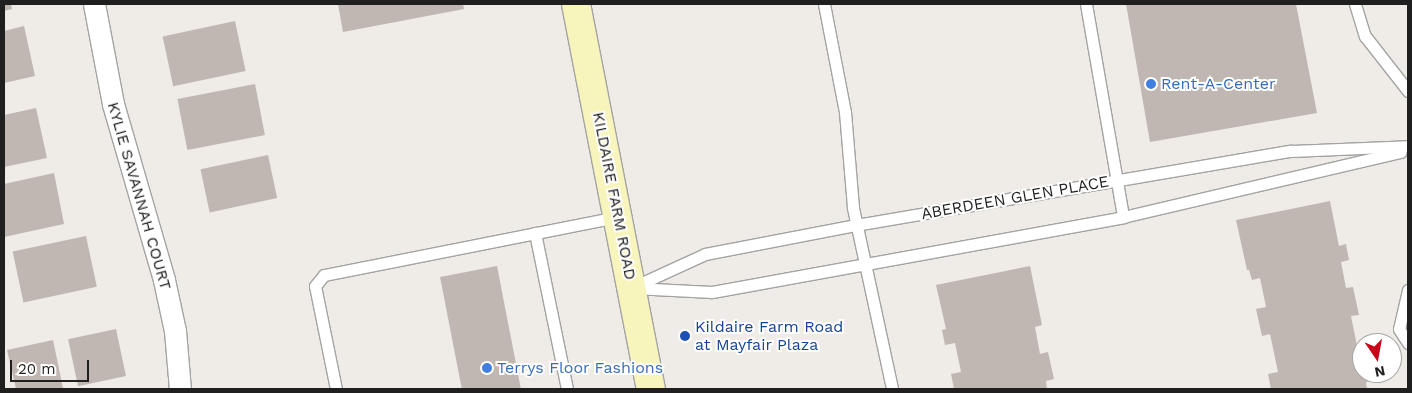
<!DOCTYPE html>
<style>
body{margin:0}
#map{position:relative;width:1412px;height:393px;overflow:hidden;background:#efebe6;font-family:"Work Sans",sans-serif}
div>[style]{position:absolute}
.building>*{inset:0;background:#c0b7b2;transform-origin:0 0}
.roads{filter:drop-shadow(1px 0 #a3a3a3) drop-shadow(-1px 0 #a3a3a3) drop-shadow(0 1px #a3a3a3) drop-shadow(0 -1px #a3a3a3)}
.lane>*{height:11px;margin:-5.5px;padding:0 5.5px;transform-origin:5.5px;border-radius:5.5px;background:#fff}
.street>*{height:21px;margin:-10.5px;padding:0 10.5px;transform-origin:10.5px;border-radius:10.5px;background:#fff}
.secondary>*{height:28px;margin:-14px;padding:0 14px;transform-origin:14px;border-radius:14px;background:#f7f4bc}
.dots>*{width:14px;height:14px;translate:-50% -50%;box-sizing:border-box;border:2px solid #fff;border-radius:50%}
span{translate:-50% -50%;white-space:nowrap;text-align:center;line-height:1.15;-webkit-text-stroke:4px #fff;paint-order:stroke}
.shop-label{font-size:16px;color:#366cbe}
.left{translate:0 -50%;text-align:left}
.street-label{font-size:16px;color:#1f1f1f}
.transit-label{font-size:16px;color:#164399}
.frame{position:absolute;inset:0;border:5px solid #1f1f1f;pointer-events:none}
.north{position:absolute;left:1352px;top:333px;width:50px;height:50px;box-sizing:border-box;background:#fff;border:1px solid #a5a5a5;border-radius:50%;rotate:168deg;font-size:14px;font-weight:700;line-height:20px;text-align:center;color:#1f1f1f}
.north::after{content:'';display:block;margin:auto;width:18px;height:22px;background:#c5091a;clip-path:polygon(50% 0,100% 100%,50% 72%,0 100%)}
.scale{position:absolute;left:10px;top:360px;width:79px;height:22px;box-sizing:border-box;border:2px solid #1f1f1f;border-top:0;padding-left:6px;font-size:15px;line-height:18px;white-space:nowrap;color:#1f1f1f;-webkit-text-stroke:4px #fff;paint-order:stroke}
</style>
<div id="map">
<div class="building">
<i style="clip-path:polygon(4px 4px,11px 4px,12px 9px,4px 11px)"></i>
<i style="clip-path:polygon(338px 4px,463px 4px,464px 9px,343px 32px)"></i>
<i style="clip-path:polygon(1126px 4px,1296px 4px,1317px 113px,1150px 142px)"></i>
<i style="left:235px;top:21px;width:51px;height:74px;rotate:78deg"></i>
<i style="clip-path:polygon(24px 26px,35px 76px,4px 83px,4px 31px)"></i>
<i style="left:255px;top:84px;width:52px;height:79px;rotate:79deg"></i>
<i style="clip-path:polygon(36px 108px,47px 158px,4px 167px,4px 115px)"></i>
<i style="left:268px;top:155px;width:44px;height:69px;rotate:78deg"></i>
<i style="clip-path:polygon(54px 173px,64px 224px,4px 237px,4px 184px)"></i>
<i style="clip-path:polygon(1330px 201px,1339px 246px,1346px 244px,1349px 260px,1341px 262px,1346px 288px,1353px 287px,1359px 315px,1351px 316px,1359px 356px,1362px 355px,1362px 373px,1371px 373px,1373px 381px,1366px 382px,1367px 389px,1271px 389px,1268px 374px,1278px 372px,1270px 334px,1262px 336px,1256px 309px,1266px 307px,1260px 278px,1252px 280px,1249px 270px,1247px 270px,1236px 220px)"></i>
<i style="left:86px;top:236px;width:52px;height:75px;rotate:78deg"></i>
<i style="left:497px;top:266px;width:125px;height:58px;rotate:79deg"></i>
<i style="clip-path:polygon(1030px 266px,1042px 325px,1035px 327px,1040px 354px,1048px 352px,1054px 379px,1046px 381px,1047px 389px,954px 389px,951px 374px,961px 372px,955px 343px,945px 345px,942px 330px,946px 329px,936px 285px)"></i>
<i style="left:116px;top:329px;width:48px;height:49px;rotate:78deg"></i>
<i style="clip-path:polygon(53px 340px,63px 388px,16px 389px,7px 350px)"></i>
</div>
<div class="roads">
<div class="lane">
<i style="left:824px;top:4px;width:110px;rotate:79deg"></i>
<i style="left:845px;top:112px;width:96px;rotate:85.2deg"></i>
<i style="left:853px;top:208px;width:185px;rotate:77.8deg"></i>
<i style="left:1086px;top:4px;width:216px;rotate:80.1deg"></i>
<i style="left:1355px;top:4px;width:34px;rotate:73deg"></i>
<i style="left:1365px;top:36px;width:70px;rotate:52deg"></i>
<i style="left:535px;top:233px;width:159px;rotate:78.4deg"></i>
<i style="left:631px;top:288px;width:81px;rotate:-24.7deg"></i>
<i style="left:705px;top:254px;width:154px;rotate:-10.9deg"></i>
<i style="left:856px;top:225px;width:441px;rotate:-9.7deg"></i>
<i style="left:1291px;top:151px;width:117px;rotate:-2.4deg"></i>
<i style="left:633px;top:288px;width:79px;rotate:2.9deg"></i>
<i style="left:712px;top:292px;width:418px;rotate:-10.3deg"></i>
<i style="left:1123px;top:217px;width:285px;rotate:-13.2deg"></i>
<i style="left:1408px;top:290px;width:40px;rotate:103deg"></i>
<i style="left:1399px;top:329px;width:17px;rotate:57deg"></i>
<i style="left:336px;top:389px;width:105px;rotate:-101.5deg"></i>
<i style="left:315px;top:286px;width:14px;rotate:-51deg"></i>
<i style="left:324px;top:275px;width:300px;rotate:-11.2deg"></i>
</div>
<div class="street">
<i style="left:94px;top:4px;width:102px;rotate:79.2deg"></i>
<i style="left:113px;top:104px;width:183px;rotate:73.8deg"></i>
<i style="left:164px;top:280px;width:52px;rotate:77.8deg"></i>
<i style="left:175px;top:331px;width:58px;rotate:85.1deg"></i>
</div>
<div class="secondary">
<i style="left:576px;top:4px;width:392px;rotate:79deg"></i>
</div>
</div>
<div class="dots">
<i style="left:1151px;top:84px;background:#3f7fe0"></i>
<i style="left:685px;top:336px;background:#1a4fb4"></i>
<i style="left:487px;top:368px;background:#3f7fe0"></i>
</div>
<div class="shop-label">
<span class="left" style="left:1161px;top:84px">Rent-A-Center</span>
<span class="left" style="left:497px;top:368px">Terrys Floor Fashions</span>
</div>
<div class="street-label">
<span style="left:139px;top:196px;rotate:74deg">KYLIE SAVANNAH COURT</span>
<span style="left:614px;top:196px;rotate:79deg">KILDAIRE FARM ROAD</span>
<span style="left:1015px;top:198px;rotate:-10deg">ABERDEEN GLEN PLACE</span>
</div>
<div class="transit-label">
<span class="left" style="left:695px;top:336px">Kildaire Farm Road<br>at Mayfair Plaza</span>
</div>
<div class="frame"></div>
<div class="north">N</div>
<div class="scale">20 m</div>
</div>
